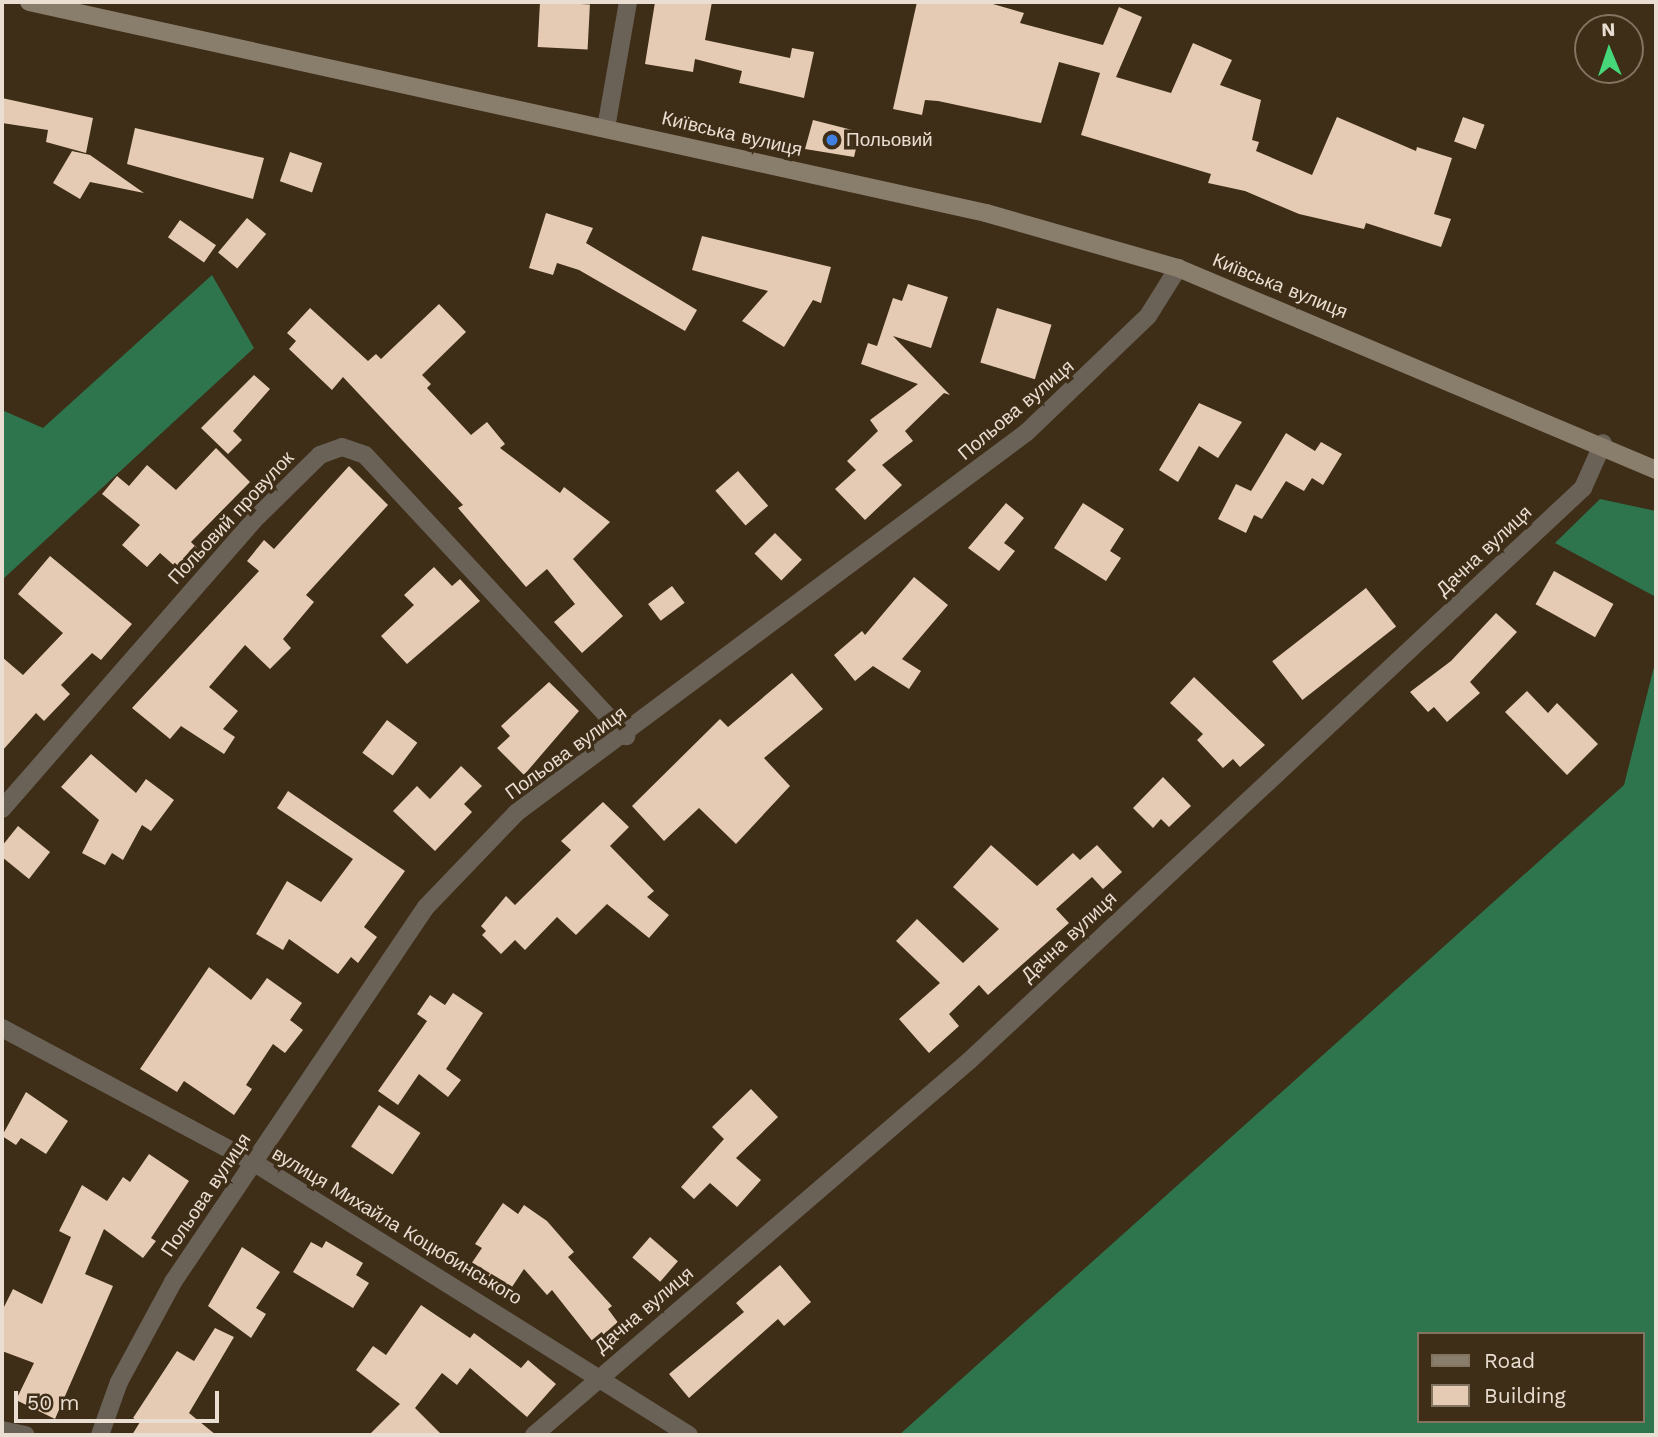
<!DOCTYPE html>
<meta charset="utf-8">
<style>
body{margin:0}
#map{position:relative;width:1658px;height:1437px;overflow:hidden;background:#3e2d17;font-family:"Work Sans",sans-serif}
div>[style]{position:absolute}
.forest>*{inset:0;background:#2e744c}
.building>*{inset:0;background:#e5cbb3;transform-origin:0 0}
.street>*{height:18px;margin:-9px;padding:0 9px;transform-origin:9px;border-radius:9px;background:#6a6257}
.secondary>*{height:18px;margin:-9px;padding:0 9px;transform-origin:9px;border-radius:9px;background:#897e6c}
.dots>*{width:19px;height:19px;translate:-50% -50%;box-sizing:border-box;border:4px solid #3e2d17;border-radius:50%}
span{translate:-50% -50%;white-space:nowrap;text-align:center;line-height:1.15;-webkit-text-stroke:7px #3e2d17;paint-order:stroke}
.street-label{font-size:19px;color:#e9ded1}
.poi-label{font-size:19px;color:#e9ded1}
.left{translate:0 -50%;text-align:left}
.frame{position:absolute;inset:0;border:4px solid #e9ded1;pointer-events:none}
.legend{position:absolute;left:1417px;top:1332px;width:228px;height:91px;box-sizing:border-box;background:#3e2d17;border:2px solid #827461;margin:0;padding:9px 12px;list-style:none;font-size:21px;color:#e9ded1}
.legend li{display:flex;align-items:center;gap:14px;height:35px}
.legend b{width:35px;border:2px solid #827461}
.north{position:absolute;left:1574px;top:14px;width:70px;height:70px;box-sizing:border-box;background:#3e2d17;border:2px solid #827461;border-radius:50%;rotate:358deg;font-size:19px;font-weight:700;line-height:28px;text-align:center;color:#e9ded1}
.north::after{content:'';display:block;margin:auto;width:24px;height:32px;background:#45d77a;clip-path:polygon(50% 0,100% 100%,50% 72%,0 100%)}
.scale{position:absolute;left:14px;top:1391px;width:205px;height:32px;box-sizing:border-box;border:4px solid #e9ded1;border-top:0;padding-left:9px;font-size:21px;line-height:24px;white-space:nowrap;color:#e9ded1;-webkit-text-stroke:5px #3e2d17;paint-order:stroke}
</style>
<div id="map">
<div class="forest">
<i style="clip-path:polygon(212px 275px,254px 348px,2px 580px,2px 410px,43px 428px)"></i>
<i style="clip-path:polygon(1600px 499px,1656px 511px,1656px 597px,1555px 543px)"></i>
<i style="clip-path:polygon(evenodd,1656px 659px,1656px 1435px,899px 1435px,1624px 785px,1656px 659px,1418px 1334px,1642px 1334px,1642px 1421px,1418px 1421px,1418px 1334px)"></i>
</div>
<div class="building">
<i style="left:540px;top:2px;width:50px;height:45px;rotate:3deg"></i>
<i style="clip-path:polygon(655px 2px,712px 2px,705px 40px,790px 58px,792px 48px,814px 52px,804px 98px,739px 83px,742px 71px,695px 59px,693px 72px,645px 64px)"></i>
<i style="clip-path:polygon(917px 2px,986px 2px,1024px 13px,1020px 23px,1103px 45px,1119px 7px,1142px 17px,1116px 77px,1171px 93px,1193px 43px,1232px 60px,1220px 85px,1261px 100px,1252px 140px,1259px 142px,1256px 151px,1312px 175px,1337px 117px,1416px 151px,1417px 147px,1452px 158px,1434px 214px,1451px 219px,1441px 247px,1366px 223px,1364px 229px,1299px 214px,1245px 191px,1208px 183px,1211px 174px,1081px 135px,1100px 73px,1059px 62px,1041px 123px,938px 101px,925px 100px,922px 115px,893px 109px)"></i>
<i style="clip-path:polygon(2px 98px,93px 118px,86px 153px,46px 142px,48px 130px,2px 123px)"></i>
<i style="left:1463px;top:117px;width:23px;height:26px;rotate:20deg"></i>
<i style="clip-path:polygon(813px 120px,860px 132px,854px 157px,805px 149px)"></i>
<i style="clip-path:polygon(135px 128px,264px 158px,253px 199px,127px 164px)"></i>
<i style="clip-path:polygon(72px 151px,90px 155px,144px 193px,90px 182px,80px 199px,53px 183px)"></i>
<i style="left:290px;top:152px;width:34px;height:31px;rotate:19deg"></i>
<i style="clip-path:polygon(546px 213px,593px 228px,586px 243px,697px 310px,685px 331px,579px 270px,557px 263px,553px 275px,529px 268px)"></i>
<i style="left:247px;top:218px;width:25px;height:45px;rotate:40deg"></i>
<i style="left:180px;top:220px;width:44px;height:21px;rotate:35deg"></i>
<i style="clip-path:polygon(702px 236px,831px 267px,821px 303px,813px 300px,784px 347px,742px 321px,768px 291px,692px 270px)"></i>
<i style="clip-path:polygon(908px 284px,948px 297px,931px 348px,893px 336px,950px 395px,944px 393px,905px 431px,913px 441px,882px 465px,902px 485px,865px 520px,835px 489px,856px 470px,847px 461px,878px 431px,870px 420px,918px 384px,861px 364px,868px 343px,877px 346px,893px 298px,902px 301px)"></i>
<i style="clip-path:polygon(439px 304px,466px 332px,422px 375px,431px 384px,427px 388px,471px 435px,487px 422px,505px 444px,500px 448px,560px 493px,564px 487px,610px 522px,573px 559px,623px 616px,582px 653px,554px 622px,575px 604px,547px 569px,526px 587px,458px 508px,463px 505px,343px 377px,332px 390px,289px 349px,296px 341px,287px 333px,310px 308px,368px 361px,376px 354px,381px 359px)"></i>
<i style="left:997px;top:308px;width:57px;height:57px;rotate:17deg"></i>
<i style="clip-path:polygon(254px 375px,270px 389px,233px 431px,242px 440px,228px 454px,201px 428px)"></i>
<i style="clip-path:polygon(1199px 403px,1242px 422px,1218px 458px,1199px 446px,1178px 482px,1159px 470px)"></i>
<i style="clip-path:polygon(1286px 433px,1315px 451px,1321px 442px,1342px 454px,1323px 485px,1312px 478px,1304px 491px,1286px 481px,1262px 519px,1254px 515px,1246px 533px,1218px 519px,1236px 484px,1251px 491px)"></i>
<i style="clip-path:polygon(216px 448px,250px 482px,191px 542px,197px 548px,178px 569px,160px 553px,147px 567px,122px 545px,140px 525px,102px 494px,117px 476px,129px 486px,147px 465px,176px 490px)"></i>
<i style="clip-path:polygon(349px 466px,388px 505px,306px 595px,314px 602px,283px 639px,291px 648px,270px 669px,245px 645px,209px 687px,238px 711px,223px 729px,235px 737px,224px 754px,181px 726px,170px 739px,132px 708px,259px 571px,247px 561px,264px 540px,274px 549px)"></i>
<i style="left:738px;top:471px;width:46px;height:30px;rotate:49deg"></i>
<i style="clip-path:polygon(1006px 503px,1024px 518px,1004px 543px,1015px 551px,999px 571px,968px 548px)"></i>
<i style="clip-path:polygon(1083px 503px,1124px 529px,1110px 551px,1121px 558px,1106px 581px,1054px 548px)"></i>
<i style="left:775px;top:533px;width:38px;height:29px;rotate:45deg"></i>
<i style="clip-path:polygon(50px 556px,132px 624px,101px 660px,92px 653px,61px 685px,70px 694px,44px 721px,36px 713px,2px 751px,2px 657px,23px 675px,63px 633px,18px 594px)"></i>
<i style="clip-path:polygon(434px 567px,452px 586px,460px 579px,480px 601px,407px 664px,381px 636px,414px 605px,404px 595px)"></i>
<i style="left:1554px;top:571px;width:68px;height:38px;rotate:29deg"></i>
<i style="clip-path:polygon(914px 577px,948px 605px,902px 659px,921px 671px,909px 689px,873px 666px,855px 681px,834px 655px,862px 631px,865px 635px)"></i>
<i style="left:672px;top:586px;width:21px;height:30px;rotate:53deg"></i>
<i style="left:1366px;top:588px;width:49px;height:119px;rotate:52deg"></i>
<i style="clip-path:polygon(1496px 613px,1517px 632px,1470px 682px,1480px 693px,1447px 722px,1434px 707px,1428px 712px,1410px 692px,1451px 661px)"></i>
<i style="clip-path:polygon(792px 673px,823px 709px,764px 758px,790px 786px,736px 844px,699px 808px,664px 841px,632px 806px,720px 719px,728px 727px)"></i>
<i style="clip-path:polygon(1194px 677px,1265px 745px,1240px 767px,1233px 759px,1223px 768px,1197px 740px,1203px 734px,1170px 703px)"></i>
<i style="clip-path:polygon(549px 682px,579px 711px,524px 775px,497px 748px,510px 736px,501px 726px)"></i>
<i style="clip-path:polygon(1527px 691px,1548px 713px,1557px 703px,1598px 744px,1567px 775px,1505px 712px)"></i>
<i style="left:387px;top:720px;width:38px;height:41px;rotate:37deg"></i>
<i style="clip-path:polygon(91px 754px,136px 793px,146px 779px,174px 800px,151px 831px,142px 825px,123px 860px,112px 853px,105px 865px,82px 853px,99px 820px,61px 787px)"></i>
<i style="clip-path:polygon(461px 766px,482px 786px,464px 804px,472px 812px,435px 851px,393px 811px,417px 786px,430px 799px)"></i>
<i style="clip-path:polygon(1163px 777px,1191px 806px,1169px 827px,1161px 819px,1153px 828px,1133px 808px)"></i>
<i style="clip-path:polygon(288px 791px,405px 871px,364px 927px,377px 937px,358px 963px,351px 957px,338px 974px,289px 939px,283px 950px,256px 934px,287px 881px,321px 902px,353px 859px,277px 808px)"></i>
<i style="clip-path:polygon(603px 802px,629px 827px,610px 846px,654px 891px,647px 897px,669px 915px,649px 938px,607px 904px,576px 935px,557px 917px,525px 950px,515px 940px,501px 954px,482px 935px,486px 931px,481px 926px,506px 896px,515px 905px,571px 850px,561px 841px)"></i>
<i style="clip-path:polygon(18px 826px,50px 852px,29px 879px,2px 857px,2px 846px)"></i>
<i style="clip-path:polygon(991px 845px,1037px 886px,1073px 853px,1080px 860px,1097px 845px,1122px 872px,1103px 889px,1092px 877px,1056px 909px,1069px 923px,988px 995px,979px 985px,949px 1014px,959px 1026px,929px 1053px,899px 1019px,940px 983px,896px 941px,917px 919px,963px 963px,999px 929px,953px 887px)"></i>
<i style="clip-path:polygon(209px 967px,251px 1000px,267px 978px,302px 1003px,290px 1020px,303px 1030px,285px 1053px,273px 1044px,246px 1085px,252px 1089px,234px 1115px,184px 1081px,177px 1092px,140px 1069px)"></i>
<i style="clip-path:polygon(453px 993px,483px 1013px,446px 1069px,461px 1080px,448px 1097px,419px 1074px,398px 1105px,378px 1091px,427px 1021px,417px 1014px,430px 995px,445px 1005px)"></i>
<i style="clip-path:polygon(751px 1089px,778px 1117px,736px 1158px,761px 1180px,737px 1207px,710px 1183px,694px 1199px,681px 1187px,724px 1139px,712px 1127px)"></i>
<i style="clip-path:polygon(26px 1092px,68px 1121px,46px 1154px,21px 1138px,16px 1145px,2px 1136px)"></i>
<i style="left:379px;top:1105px;width:50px;height:50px;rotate:34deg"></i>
<i style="clip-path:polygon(149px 1154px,189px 1181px,151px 1238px,156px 1241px,143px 1258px,104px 1229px,85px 1274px,113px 1286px,55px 1419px,16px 1400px,34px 1363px,2px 1351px,2px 1311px,13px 1289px,42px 1304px,71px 1237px,59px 1231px,82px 1185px,107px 1201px,123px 1177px,130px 1182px)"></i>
<i style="clip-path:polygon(503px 1203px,518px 1214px,524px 1205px,547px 1221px,574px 1252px,568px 1257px,612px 1306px,608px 1309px,622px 1328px,597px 1347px,552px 1290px,547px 1295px,524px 1269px,510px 1290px,471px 1264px,482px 1248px,475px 1244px)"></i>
<i style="left:650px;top:1237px;width:37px;height:27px;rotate:41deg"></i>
<i style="clip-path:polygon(326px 1241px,363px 1263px,356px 1275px,369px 1283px,353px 1308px,293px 1272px,311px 1242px,322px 1248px)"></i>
<i style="clip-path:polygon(242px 1247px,280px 1272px,256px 1308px,266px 1314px,251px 1338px,208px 1306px)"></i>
<i style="clip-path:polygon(780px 1265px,811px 1302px,784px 1326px,778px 1319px,689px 1398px,669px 1374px,744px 1312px,736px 1303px)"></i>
<i style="clip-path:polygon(421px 1305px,470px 1338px,474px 1333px,521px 1368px,528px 1360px,556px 1384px,527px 1417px,470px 1368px,457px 1385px,442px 1373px,415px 1408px,442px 1435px,369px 1435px,400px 1404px,356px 1370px,373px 1346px,386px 1355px)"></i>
<i style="clip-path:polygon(215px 1328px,234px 1337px,189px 1413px,216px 1435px,132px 1435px,140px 1422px,133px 1418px,177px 1351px,194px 1361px)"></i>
</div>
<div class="street">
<i style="left:606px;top:128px;width:128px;rotate:-80.1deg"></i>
<i style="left:2px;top:809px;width:389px;rotate:-48.9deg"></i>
<i style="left:258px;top:516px;width:87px;rotate:-44.5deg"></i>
<i style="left:320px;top:455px;width:23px;rotate:-20deg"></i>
<i style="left:342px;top:447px;width:24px;rotate:19deg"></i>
<i style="left:365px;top:455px;width:384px;rotate:47.1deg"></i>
<i style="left:2px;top:1028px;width:285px;rotate:28.1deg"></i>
<i style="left:253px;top:1162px;width:514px;rotate:32.05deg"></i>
<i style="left:2px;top:1430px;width:24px;rotate:12deg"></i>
<i style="left:100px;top:1435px;width:56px;rotate:-70.3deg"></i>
<i style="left:119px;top:1382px;width:114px;rotate:-61.6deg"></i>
<i style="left:173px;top:1282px;width:452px;rotate:-56deg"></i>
<i style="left:426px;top:907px;width:130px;rotate:-46.2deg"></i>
<i style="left:516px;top:813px;width:637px;rotate:-36.71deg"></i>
<i style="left:1027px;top:432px;width:168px;rotate:-43.8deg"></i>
<i style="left:1148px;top:316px;width:57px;rotate:-58deg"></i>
<i style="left:534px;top:1435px;width:574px;rotate:-40.69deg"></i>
<i style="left:969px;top:1061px;width:840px;rotate:-43.02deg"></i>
<i style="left:1583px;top:488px;width:49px;rotate:-66deg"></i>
</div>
<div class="secondary">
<i style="left:29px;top:2px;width:980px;rotate:12.43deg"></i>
<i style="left:986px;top:213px;width:200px;rotate:16deg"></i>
<i style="left:1178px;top:268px;width:519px;rotate:22.91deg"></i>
</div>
<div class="dots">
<i style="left:832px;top:140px;background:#3f7fe0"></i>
</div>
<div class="street-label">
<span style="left:732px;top:134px;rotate:13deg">Київська вулиця</span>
<span style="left:1280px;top:286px;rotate:22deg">Київська вулиця</span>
<span style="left:1016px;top:410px;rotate:-40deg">Польова вулиця</span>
<span style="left:231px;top:518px;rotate:-47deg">Польовий провулок</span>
<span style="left:1484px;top:551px;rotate:-43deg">Дачна вулиця</span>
<span style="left:566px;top:753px;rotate:-36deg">Польова вулиця</span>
<span style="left:1069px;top:937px;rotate:-43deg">Дачна вулиця</span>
<span style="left:206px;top:1195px;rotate:-56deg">Польова вулиця</span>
<span style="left:397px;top:1226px;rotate:31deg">вулиця Михайла Коцюбинського</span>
<span style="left:644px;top:1310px;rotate:-40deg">Дачна вулиця</span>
</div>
<div class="poi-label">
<span class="left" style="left:846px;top:140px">Польовий</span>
</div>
<div class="frame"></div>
<ul class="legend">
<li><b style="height:9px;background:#897e6c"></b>Road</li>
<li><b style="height:19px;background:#e5cbb3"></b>Building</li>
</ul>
<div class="north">N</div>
<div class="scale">50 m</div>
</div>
